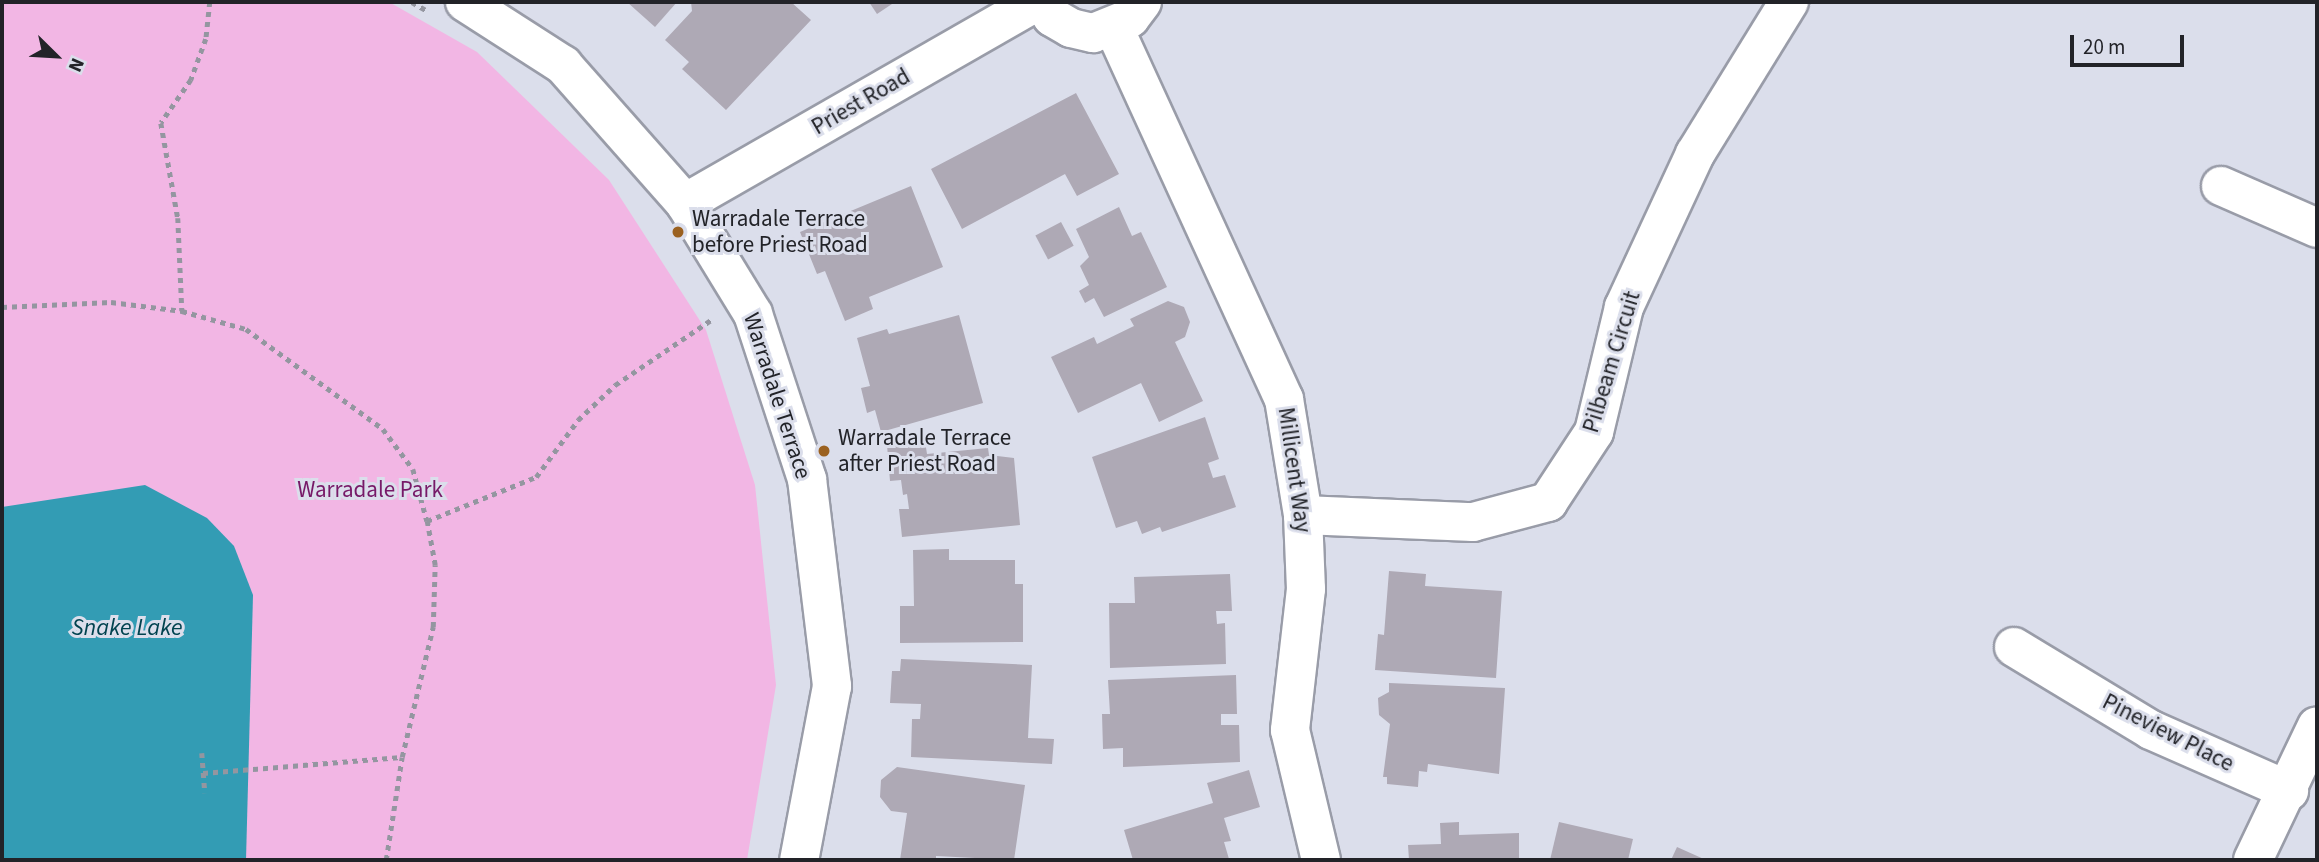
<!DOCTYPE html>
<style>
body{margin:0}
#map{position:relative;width:2319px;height:862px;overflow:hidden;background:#dbdeeb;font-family:"Source Sans 3",sans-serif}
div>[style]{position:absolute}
.green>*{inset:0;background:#f2b6e4}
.water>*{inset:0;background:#339cb4}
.building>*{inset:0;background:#aea9b5;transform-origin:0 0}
.path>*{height:4.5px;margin-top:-2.25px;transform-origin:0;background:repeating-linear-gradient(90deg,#9496a0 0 5px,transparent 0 10px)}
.roads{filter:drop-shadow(2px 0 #999ca8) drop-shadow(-2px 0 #999ca8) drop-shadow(0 2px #999ca8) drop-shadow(0 -2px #999ca8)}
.street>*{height:38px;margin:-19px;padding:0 19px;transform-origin:19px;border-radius:19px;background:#fff}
.secondary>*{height:38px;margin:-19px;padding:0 19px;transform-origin:19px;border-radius:19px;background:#fff}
.dots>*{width:19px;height:19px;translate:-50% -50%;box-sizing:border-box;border:4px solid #dbdeeb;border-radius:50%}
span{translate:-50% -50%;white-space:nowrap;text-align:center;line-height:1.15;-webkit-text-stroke:6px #dbdeeb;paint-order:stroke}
.street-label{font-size:23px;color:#222328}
.poi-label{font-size:23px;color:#222328}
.left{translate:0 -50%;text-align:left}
.park-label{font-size:23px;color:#771968}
.water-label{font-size:24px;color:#01424f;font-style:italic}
.frame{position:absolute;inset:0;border:4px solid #222328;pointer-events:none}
.north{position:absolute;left:21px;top:21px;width:70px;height:70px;-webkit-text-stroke:5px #dbdeeb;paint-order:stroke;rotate:114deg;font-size:19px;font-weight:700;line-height:28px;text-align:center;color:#222328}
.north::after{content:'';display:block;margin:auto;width:24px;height:32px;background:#222328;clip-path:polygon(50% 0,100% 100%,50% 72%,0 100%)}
.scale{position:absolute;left:2070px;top:35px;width:114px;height:32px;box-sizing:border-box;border:4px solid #222328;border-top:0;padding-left:9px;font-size:21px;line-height:24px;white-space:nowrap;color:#222328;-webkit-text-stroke:5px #dbdeeb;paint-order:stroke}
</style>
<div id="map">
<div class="green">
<i style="clip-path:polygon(2px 2px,389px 2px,477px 52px,609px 180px,706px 330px,755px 485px,776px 685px,747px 860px,2px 860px)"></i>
</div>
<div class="water">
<i style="clip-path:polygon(145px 485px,207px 518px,234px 546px,253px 595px,246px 860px,2px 860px,2px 507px)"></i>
</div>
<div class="building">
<i style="clip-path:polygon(627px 2px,677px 2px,655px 27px)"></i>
<i style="clip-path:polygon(691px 2px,791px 2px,811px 20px,726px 110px,682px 69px,689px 62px,665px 40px,692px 11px)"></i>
<i style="clip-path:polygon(869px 2px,895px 2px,877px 14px)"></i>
<i style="clip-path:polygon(1076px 93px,1119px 174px,1077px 196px,1065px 174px,962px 229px,931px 169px)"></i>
<i style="clip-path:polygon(911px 186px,943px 267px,869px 297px,873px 309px,845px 321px,825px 271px,817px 274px,800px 232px)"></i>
<i style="clip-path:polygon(1119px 207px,1132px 236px,1141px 232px,1167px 287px,1104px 317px,1094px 298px,1085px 303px,1079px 291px,1089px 285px,1080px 266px,1089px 257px,1076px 229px)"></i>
<i style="left:1061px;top:222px;width:27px;height:29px;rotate:62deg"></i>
<i style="clip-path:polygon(1168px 301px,1184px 307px,1190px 322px,1185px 337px,1175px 342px,1203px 401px,1159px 422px,1141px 383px,1078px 413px,1051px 357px,1094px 337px,1097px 344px,1134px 326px,1130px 319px)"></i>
<i style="clip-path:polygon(959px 315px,983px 403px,881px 432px,875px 410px,867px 413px,861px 388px,870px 386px,857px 338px,887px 329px,889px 334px)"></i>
<i style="clip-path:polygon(1205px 417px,1219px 459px,1208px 463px,1213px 478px,1225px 475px,1236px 507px,1162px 532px,1160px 527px,1142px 534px,1137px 521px,1116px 528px,1092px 457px)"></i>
<i style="clip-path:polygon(925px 441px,927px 454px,988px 448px,989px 455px,1014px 458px,1020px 525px,902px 537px,899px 509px,909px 509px,907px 494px,903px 495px,901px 480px,890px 481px,887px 445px)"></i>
<i style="clip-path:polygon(949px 549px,949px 560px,1015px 560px,1015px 584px,1023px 584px,1023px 642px,900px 643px,900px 606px,914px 606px,913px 550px)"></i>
<i style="clip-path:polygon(1389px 571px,1426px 574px,1425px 586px,1502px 591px,1496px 678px,1375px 670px,1378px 634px,1384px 635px)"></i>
<i style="clip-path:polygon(1230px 574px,1232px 611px,1216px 611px,1217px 624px,1225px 623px,1226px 664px,1110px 668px,1109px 603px,1135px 603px,1134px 577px)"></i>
<i style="clip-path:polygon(901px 659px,1032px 665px,1028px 738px,1054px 739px,1052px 764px,911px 757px,912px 719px,920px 719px,921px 704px,890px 703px,892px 671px,900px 671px)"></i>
<i style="clip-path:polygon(1236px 675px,1237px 714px,1221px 714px,1221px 725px,1239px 725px,1240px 762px,1123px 767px,1123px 748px,1103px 749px,1102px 714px,1110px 714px,1108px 680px)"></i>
<i style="clip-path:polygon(1389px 683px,1505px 688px,1499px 774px,1428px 764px,1427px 772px,1419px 771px,1418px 787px,1387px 784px,1387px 777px,1383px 777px,1390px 724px,1379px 715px,1378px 698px,1389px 692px)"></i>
<i style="clip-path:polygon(897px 767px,1025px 785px,1014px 860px,936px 856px,936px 860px,900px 860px,907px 813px,891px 811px,880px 797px,881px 780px)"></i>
<i style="clip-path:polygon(1249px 770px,1260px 807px,1224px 818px,1231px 841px,1224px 842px,1229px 859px,1133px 860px,1124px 830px,1213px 803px,1207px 783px)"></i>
<i style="clip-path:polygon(1459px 822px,1459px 835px,1519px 833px,1519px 860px,1409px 860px,1408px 845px,1441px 844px,1440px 823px)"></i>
<i style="clip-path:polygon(1559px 822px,1633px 839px,1628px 860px,1550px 860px)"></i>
<i style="clip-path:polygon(1677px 847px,1706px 860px,1671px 860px)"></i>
</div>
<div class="path">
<i style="left:210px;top:2px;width:37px;rotate:96deg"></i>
<i style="left:206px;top:39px;width:44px;rotate:110.1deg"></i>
<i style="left:191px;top:80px;width:52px;rotate:124.9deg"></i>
<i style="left:161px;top:123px;width:97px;rotate:79.9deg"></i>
<i style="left:178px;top:218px;width:93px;rotate:87.5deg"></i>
<i style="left:182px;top:311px;width:66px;rotate:15.7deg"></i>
<i style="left:246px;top:329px;width:170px;rotate:36.1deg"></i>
<i style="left:383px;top:429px;width:50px;rotate:53.1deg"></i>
<i style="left:413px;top:469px;width:54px;rotate:74.9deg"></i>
<i style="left:412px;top:2px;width:16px;rotate:30deg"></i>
<i style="left:2px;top:307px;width:109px;rotate:-2.6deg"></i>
<i style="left:111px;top:302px;width:72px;rotate:7.2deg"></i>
<i style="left:202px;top:753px;width:40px;rotate:85.7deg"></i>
<i style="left:203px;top:773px;width:199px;rotate:-4.6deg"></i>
<i style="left:386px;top:860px;width:104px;rotate:-81.2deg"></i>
<i style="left:402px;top:757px;width:134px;rotate:-76.6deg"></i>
<i style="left:433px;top:627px;width:62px;rotate:-88.2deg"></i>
<i style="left:435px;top:565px;width:45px;rotate:-100.3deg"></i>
<i style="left:427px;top:521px;width:118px;rotate:-22deg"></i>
<i style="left:536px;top:477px;width:71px;rotate:-53.6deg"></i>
<i style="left:578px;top:420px;width:51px;rotate:-43.4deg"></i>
<i style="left:615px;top:385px;width:116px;rotate:-34.1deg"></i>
</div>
<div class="roads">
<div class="street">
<i style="left:1042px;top:2px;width:18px;rotate:56deg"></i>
<i style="left:1052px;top:17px;width:22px;rotate:30deg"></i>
<i style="left:1071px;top:28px;width:23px;rotate:13deg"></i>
<i style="left:1093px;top:33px;width:40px;rotate:-22deg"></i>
<i style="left:1130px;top:18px;width:20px;rotate:-53deg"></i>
<i style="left:1114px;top:28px;width:408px;rotate:65.4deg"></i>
<i style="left:1284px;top:399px;width:118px;rotate:80.7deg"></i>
<i style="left:1303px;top:515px;width:74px;rotate:87.7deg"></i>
<i style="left:1306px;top:589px;width:142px;rotate:96.5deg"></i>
<i style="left:1290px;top:730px;width:134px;rotate:76.6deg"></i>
<i style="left:2221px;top:186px;width:105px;rotate:23.6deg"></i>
<i style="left:685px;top:203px;width:404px;rotate:-29.8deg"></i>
<i style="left:1303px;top:515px;width:170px;rotate:2.4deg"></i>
<i style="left:1473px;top:522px;width:78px;rotate:-14.9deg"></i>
<i style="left:1548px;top:502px;width:84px;rotate:-56.7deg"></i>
<i style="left:1594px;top:432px;width:129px;rotate:-76.5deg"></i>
<i style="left:1624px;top:307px;width:169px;rotate:-65.1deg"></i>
<i style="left:1695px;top:154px;width:179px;rotate:-58.3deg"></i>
<i style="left:2014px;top:647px;width:160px;rotate:31.2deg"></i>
<i style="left:2151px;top:730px;width:151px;rotate:23.8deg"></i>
<i style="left:2253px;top:860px;width:148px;rotate:-64.5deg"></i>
</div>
<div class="secondary">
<i style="left:465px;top:2px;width:117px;rotate:32.7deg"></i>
<i style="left:563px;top:65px;width:184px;rotate:48.5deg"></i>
<i style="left:685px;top:203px;width:130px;rotate:58.5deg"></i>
<i style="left:753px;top:314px;width:174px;rotate:71.9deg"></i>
<i style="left:807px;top:479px;width:209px;rotate:83.1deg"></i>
<i style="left:832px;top:686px;width:177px;rotate:100.7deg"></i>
</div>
</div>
<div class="dots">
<i style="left:678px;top:232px;background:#9b6120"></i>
<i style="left:824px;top:451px;background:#9b6120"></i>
</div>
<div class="street-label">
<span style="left:861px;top:102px;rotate:-30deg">Priest Road</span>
<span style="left:1612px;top:362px;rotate:-73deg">Pilbeam Circuit</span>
<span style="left:777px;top:396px;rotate:72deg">Warradale Terrace</span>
<span style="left:1294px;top:470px;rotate:82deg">Millicent Way</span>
<span style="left:2168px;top:733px;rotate:27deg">Pineview Place</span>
</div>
<div class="poi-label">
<span class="left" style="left:692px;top:232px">Warradale Terrace<br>before Priest Road</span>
<span class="left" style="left:838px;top:451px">Warradale Terrace<br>after Priest Road</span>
</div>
<div class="park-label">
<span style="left:370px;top:490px">Warradale Park</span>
</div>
<div class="water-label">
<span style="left:127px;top:628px">Snake Lake</span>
</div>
<div class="frame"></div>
<div class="north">N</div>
<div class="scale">20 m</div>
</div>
